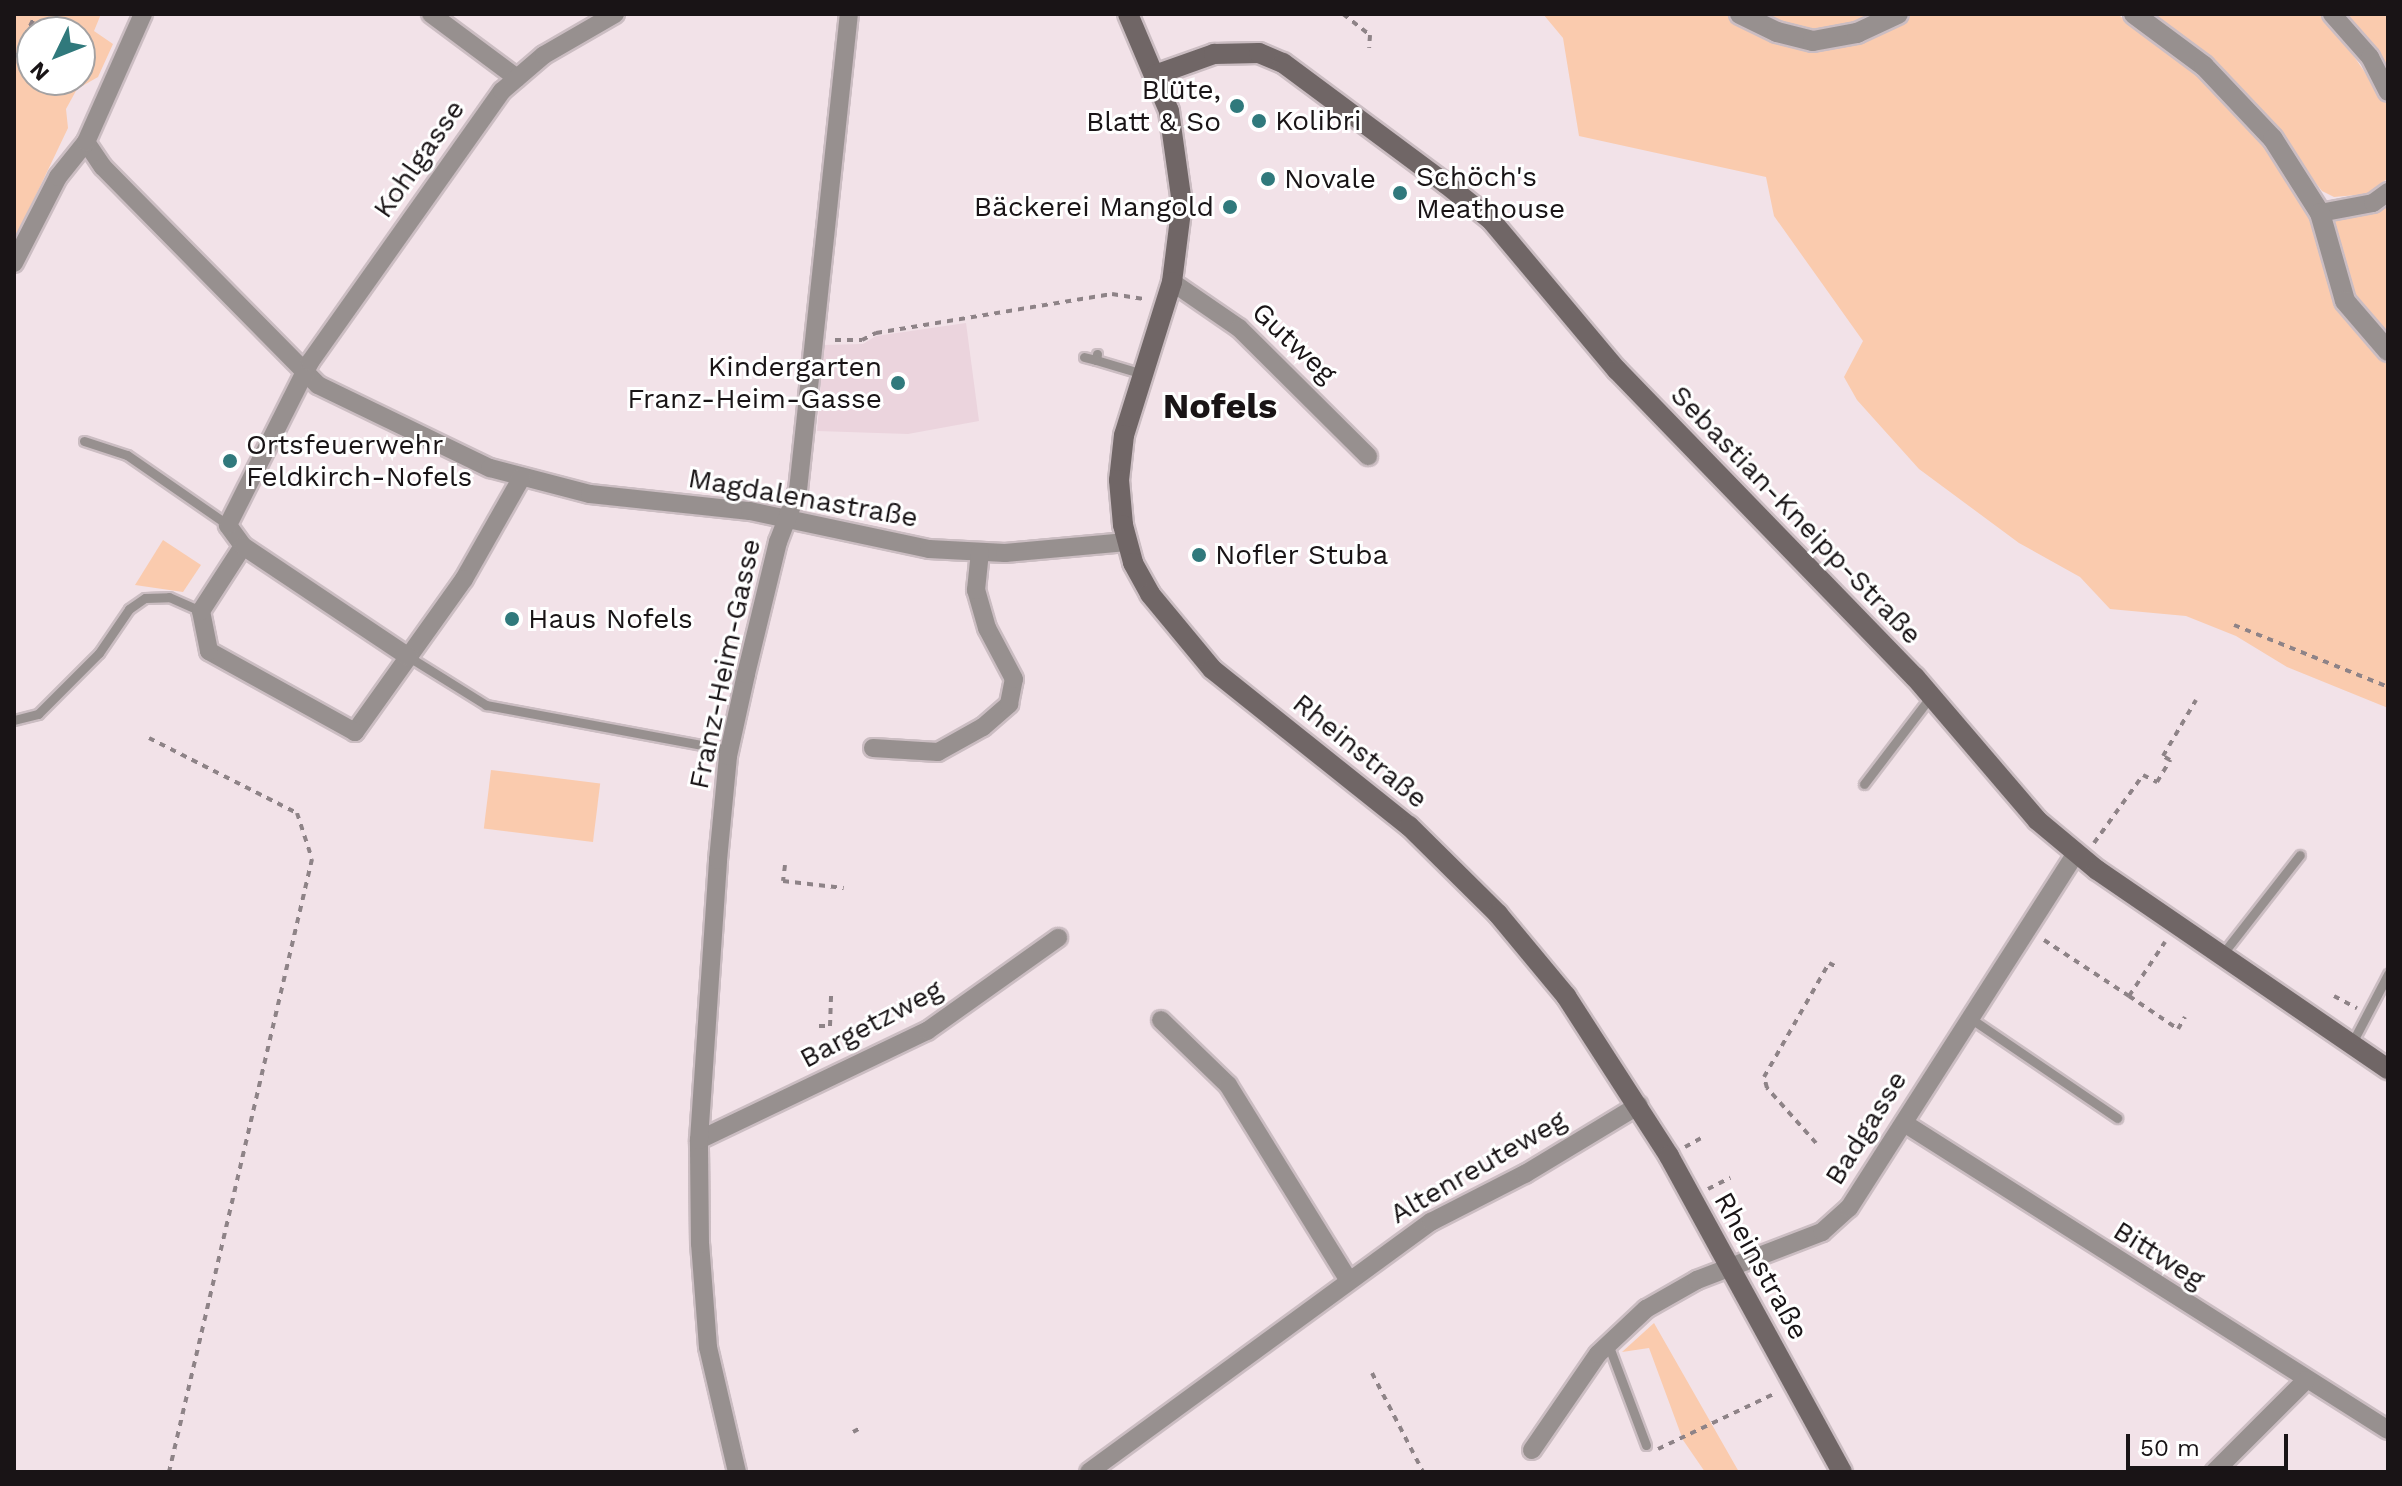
<!DOCTYPE html>
<meta charset="utf-8">
<style>
body{margin:0}
#map{position:relative;width:2402px;height:1486px;overflow:hidden;background:#f2e2e8;font-family:"Work Sans",sans-serif}
div>[style]{position:absolute}
.built>*{inset:0;background:#ebd4dd}
.green>*{inset:0;background:#facbae;transform-origin:0 0}
.path>*{height:4px;margin-top:-2px;transform-origin:0;background:repeating-linear-gradient(90deg,#8e8387 0 6px,transparent 0 12px)}
.roads{filter:drop-shadow(2px 0 #cbbdc2) drop-shadow(-2px 0 #cbbdc2) drop-shadow(0 2px #cbbdc2) drop-shadow(0 -2px #cbbdc2)}
.service>*{height:9px;margin:-4.5px;padding:0 4.5px;transform-origin:4.5px;border-radius:4.5px;background:#97908f}
.minor>*{height:18px;margin:-9px;padding:0 9px;transform-origin:9px;border-radius:9px;background:#97908f}
.tertiary>*{height:20px;margin:-10px;padding:0 10px;transform-origin:10px;border-radius:10px;background:#97908f}
.secondary>*{height:20px;margin:-10px;padding:0 10px;transform-origin:10px;border-radius:10px;background:#706666}
.dots>*{width:22px;height:22px;translate:-50% -50%;box-sizing:border-box;border:4px solid #fff;border-radius:50%}
span{translate:-50% -50%;white-space:nowrap;text-align:center;line-height:1.15;-webkit-text-stroke:6px #fff;paint-order:stroke}
.poi-label{font-size:28px;color:#191416}
.right{translate:-100% -50%;text-align:right}
.left{translate:0 -50%;text-align:left}
.street-label{font-size:28px;color:#191416}
.district-label{font-size:36px;color:#191416;font-weight:700}
.frame{position:absolute;inset:0;border:16px solid #191416;pointer-events:none}
.north{position:absolute;left:16px;top:16px;width:80px;height:80px;box-sizing:border-box;background:#fff;border:2px solid #a3a1a2;border-radius:50%;rotate:227deg;font-size:22px;font-weight:700;line-height:32px;text-align:center;color:#191416}
.north::after{content:'';display:block;margin:auto;width:28px;height:36px;background:#30797c;clip-path:polygon(50% 0,100% 100%,50% 72%,0 100%)}
.scale{position:absolute;left:2126px;top:1434px;width:162px;height:36px;box-sizing:border-box;border:4px solid #191416;border-top:0;padding-left:10px;font-size:24px;line-height:28px;white-space:nowrap;color:#191416;-webkit-text-stroke:6px #fff;paint-order:stroke}
</style>
<div id="map">
<div class="built">
<i style="clip-path:polygon(966px 323px,979px 421px,908px 434px,817px 431px,824px 345px,863px 344px,876px 336px)"></i>
</div>
<div class="green">
<i style="clip-path:polygon(evenodd,14px 14px,101px 14px,94px 31px,113px 44px,98px 77px,77px 89px,66px 109px,68px 128px,14px 241px,14px 14px,32px 32px,80px 32px,80px 80px,32px 80px,32px 32px)"></i>
<i style="clip-path:polygon(1543px 14px,2117px 14px,2198px 71px,2266px 144px,2317px 224px,2354px 217px,2388px 199px,2388px 708px,2287px 667px,2236px 636px,2186px 616px,2110px 609px,2080px 577px,2019px 543px,1919px 469px,1857px 400px,1844px 377px,1863px 341px,1774px 216px,1766px 177px,1579px 136px,1563px 38px)"></i>
<i style="clip-path:polygon(2150px 14px,2325px 14px,2388px 106px,2388px 178px,2368px 194px,2334px 197px,2322px 191px,2240px 87px)"></i>
<i style="clip-path:polygon(2339px 14px,2388px 14px,2388px 80px,2371px 44px)"></i>
<i style="clip-path:polygon(163px 540px,201px 565px,183px 592px,135px 585px)"></i>
<i style="left:491px;top:770px;width:110px;height:59px;rotate:7deg"></i>
<i style="clip-path:polygon(1654px 1323px,1739px 1472px,1705px 1472px,1683px 1440px,1649px 1348px,1622px 1352px)"></i>
</div>
<div class="path">
<i style="left:1343px;top:14px;width:34px;rotate:38deg"></i>
<i style="left:1370px;top:35px;width:13px;rotate:94deg"></i>
<i style="left:14px;top:58px;width:49px;rotate:-63.4deg"></i>
<i style="left:835px;top:340px;width:27px"></i>
<i style="left:862px;top:340px;width:16px;rotate:-27deg"></i>
<i style="left:876px;top:333px;width:239px;rotate:-9.4deg"></i>
<i style="left:1112px;top:294px;width:32px;rotate:9deg"></i>
<i style="left:2234px;top:625px;width:166px;rotate:21.9deg"></i>
<i style="left:149px;top:738px;width:166px;rotate:26.9deg"></i>
<i style="left:297px;top:813px;width:48px;rotate:71.9deg"></i>
<i style="left:312px;top:859px;width:629px;rotate:103.13deg"></i>
<i style="left:2094px;top:843px;width:84px;rotate:-54.2deg"></i>
<i style="left:2143px;top:775px;width:16px;rotate:27deg"></i>
<i style="left:2157px;top:782px;width:26px;rotate:-59deg"></i>
<i style="left:2170px;top:760px;width:8px;rotate:-150deg"></i>
<i style="left:2163px;top:756px;width:65px;rotate:-59.5deg"></i>
<i style="left:785px;top:865px;width:16px;rotate:97deg"></i>
<i style="left:783px;top:881px;width:61px;rotate:6.5deg"></i>
<i style="left:2044px;top:940px;width:102px;rotate:33.4deg"></i>
<i style="left:2129px;top:996px;width:65px;rotate:-56.3deg"></i>
<i style="left:2129px;top:996px;width:59px;rotate:34deg"></i>
<i style="left:2178px;top:1029px;width:14px;rotate:-60deg"></i>
<i style="left:2334px;top:996px;width:26px;rotate:28deg"></i>
<i style="left:819px;top:1026px;width:11px"></i>
<i style="left:830px;top:1026px;width:35px;rotate:-88deg"></i>
<i style="left:1816px;top:1143px;width:74px;rotate:-131.7deg"></i>
<i style="left:1767px;top:1088px;width:11px;rotate:-105deg"></i>
<i style="left:1764px;top:1077px;width:131px;rotate:-60.3deg"></i>
<i style="left:1829px;top:963px;width:11px;rotate:27deg"></i>
<i style="left:1685px;top:1147px;width:18px;rotate:-29deg"></i>
<i style="left:1708px;top:1189px;width:25px;rotate:-27deg"></i>
<i style="left:1372px;top:1373px;width:111px;rotate:62.7deg"></i>
<i style="left:853px;top:1432px;width:10px;rotate:-29deg"></i>
<i style="left:1658px;top:1449px;width:131px;rotate:-25.4deg"></i>
</div>
<div class="roads">
<div class="service">
<i style="left:1097px;top:354px;width:6px;rotate:99deg"></i>
<i style="left:1096px;top:360px;width:49px;rotate:16.6deg"></i>
<i style="left:1084px;top:357px;width:12px;rotate:14deg"></i>
<i style="left:84px;top:441px;width:45px;rotate:18deg"></i>
<i style="left:127px;top:455px;width:123px;rotate:34.7deg"></i>
<i style="left:409px;top:657px;width:91px;rotate:31.9deg"></i>
<i style="left:486px;top:705px;width:247px;rotate:10.5deg"></i>
<i style="left:14px;top:720px;width:25px;rotate:-14deg"></i>
<i style="left:38px;top:714px;width:86px;rotate:-45deg"></i>
<i style="left:99px;top:653px;width:53px;rotate:-55.7deg"></i>
<i style="left:129px;top:609px;width:19px;rotate:-35deg"></i>
<i style="left:145px;top:598px;width:24px;rotate:-2deg"></i>
<i style="left:169px;top:597px;width:35px;rotate:24deg"></i>
<i style="left:1864px;top:784px;width:111px;rotate:-52.7deg"></i>
<i style="left:2221px;top:956px;width:128px;rotate:-52deg"></i>
<i style="left:1970px;top:1018px;width:178px;rotate:34.2deg"></i>
<i style="left:2352px;top:1043px;width:78px;rotate:-62.4deg"></i>
<i style="left:1608px;top:1344px;width:108px;rotate:69.4deg"></i>
</div>
<div class="minor">
<i style="left:431px;top:14px;width:107px;rotate:36.7deg"></i>
<i style="left:2332px;top:14px;width:57px;rotate:48.5deg"></i>
<i style="left:2370px;top:57px;width:39px;rotate:63deg"></i>
<i style="left:86px;top:142px;width:30px;rotate:56deg"></i>
<i style="left:103px;top:167px;width:306px;rotate:45.4deg"></i>
<i style="left:318px;top:385px;width:191px;rotate:25.8deg"></i>
<i style="left:490px;top:468px;width:103px;rotate:14.6deg"></i>
<i style="left:590px;top:494px;width:161px;rotate:6.1deg"></i>
<i style="left:750px;top:511px;width:183px;rotate:12deg"></i>
<i style="left:929px;top:549px;width:76px;rotate:3deg"></i>
<i style="left:1005px;top:553px;width:122px;rotate:-5.2deg"></i>
<i style="left:2320px;top:213px;width:54px;rotate:-10.7deg"></i>
<i style="left:2373px;top:203px;width:19px;rotate:-36deg"></i>
<i style="left:14px;top:263px;width:97px;rotate:-62.9deg"></i>
<i style="left:58px;top:177px;width:45px;rotate:-51.3deg"></i>
<i style="left:86px;top:142px;width:140px;rotate:-66deg"></i>
<i style="left:1172px;top:282px;width:81px;rotate:34.5deg"></i>
<i style="left:1239px;top:328px;width:182px;rotate:44.8deg"></i>
<i style="left:522px;top:477px;width:117px;rotate:119.6deg"></i>
<i style="left:464px;top:579px;width:188px;rotate:125.5deg"></i>
<i style="left:355px;top:732px;width:167px;rotate:-151deg"></i>
<i style="left:209px;top:651px;width:41px;rotate:-101.3deg"></i>
<i style="left:201px;top:611px;width:77px;rotate:-57.1deg"></i>
<i style="left:243px;top:546px;width:26px;rotate:-126deg"></i>
<i style="left:228px;top:525px;width:182px;rotate:-63.3deg"></i>
<i style="left:310px;top:362px;width:332px;rotate:-54.7deg"></i>
<i style="left:502px;top:91px;width:55px;rotate:-40.6deg"></i>
<i style="left:544px;top:55px;width:82px;rotate:-30deg"></i>
<i style="left:243px;top:546px;width:200px;rotate:33.8deg"></i>
<i style="left:873px;top:748px;width:65px;rotate:3.5deg"></i>
<i style="left:938px;top:752px;width:51px;rotate:-29.1deg"></i>
<i style="left:983px;top:727px;width:35px;rotate:-41deg"></i>
<i style="left:1009px;top:704px;width:25px;rotate:-79deg"></i>
<i style="left:1014px;top:679px;width:58px;rotate:-117.9deg"></i>
<i style="left:987px;top:628px;width:40px;rotate:-106deg"></i>
<i style="left:976px;top:590px;width:38px;rotate:-84deg"></i>
<i style="left:1161px;top:1020px;width:93px;rotate:44.1deg"></i>
<i style="left:1228px;top:1085px;width:230px;rotate:58.3deg"></i>
<i style="left:1904px;top:1123px;width:573px;rotate:32.39deg"></i>
<i style="left:699px;top:1140px;width:253px;rotate:-25.6deg"></i>
<i style="left:927px;top:1031px;width:161px;rotate:-35.4deg"></i>
<i style="left:1532px;top:1450px;width:116px;rotate:-55.5deg"></i>
<i style="left:1598px;top:1354px;width:66px;rotate:-43.2deg"></i>
<i style="left:1646px;top:1309px;width:59px;rotate:-29.6deg"></i>
<i style="left:1697px;top:1280px;width:134px;rotate:-21deg"></i>
<i style="left:1822px;top:1232px;width:36px;rotate:-42deg"></i>
<i style="left:1849px;top:1208px;width:421px;rotate:-57.4deg"></i>
<i style="left:737px;top:1472px;width:128px;rotate:-103.1deg"></i>
<i style="left:708px;top:1347px;width:103px;rotate:-94.4deg"></i>
<i style="left:700px;top:1244px;width:104px;rotate:-90.6deg"></i>
<i style="left:699px;top:1140px;width:281px;rotate:-86.1deg"></i>
<i style="left:718px;top:860px;width:104px;rotate:-84.5deg"></i>
<i style="left:728px;top:756px;width:84px;rotate:-77.6deg"></i>
<i style="left:746px;top:674px;width:136px;rotate:-76.4deg"></i>
<i style="left:778px;top:542px;width:56px;rotate:-69deg"></i>
<i style="left:798px;top:490px;width:479px;rotate:-83.9deg"></i>
<i style="left:1089px;top:1472px;width:424px;rotate:-36.2deg"></i>
<i style="left:1431px;top:1222px;width:106px;rotate:-27.1deg"></i>
<i style="left:1525px;top:1174px;width:133px;rotate:-31.2deg"></i>
<i style="left:2214px;top:1472px;width:130px;rotate:-45deg"></i>
</div>
<div class="tertiary">
<i style="left:1740px;top:14px;width:41px;rotate:25.9deg"></i>
<i style="left:1777px;top:32px;width:37px;rotate:14deg"></i>
<i style="left:1813px;top:41px;width:45px;rotate:-10.3deg"></i>
<i style="left:1857px;top:33px;width:45px;rotate:-24.9deg"></i>
<i style="left:2134px;top:14px;width:87px;rotate:36.6deg"></i>
<i style="left:2204px;top:66px;width:100px;rotate:46.6deg"></i>
<i style="left:2273px;top:139px;width:88px;rotate:57.6deg"></i>
<i style="left:2320px;top:213px;width:91px;rotate:74.1deg"></i>
<i style="left:2345px;top:301px;width:66px;rotate:49.3deg"></i>
</div>
<div class="secondary">
<i style="left:1128px;top:14px;width:105px;rotate:67.1deg"></i>
<i style="left:1169px;top:111px;width:93px;rotate:82deg"></i>
<i style="left:1182px;top:203px;width:80px;rotate:97.2deg"></i>
<i style="left:1172px;top:282px;width:160px;rotate:107.4deg"></i>
<i style="left:1124px;top:435px;width:45px;rotate:96.3deg"></i>
<i style="left:1119px;top:480px;width:45px;rotate:84.9deg"></i>
<i style="left:1123px;top:525px;width:39px;rotate:75deg"></i>
<i style="left:1133px;top:563px;width:35px;rotate:61deg"></i>
<i style="left:1150px;top:594px;width:97px;rotate:50.4deg"></i>
<i style="left:1212px;top:669px;width:252px;rotate:38.6deg"></i>
<i style="left:1409px;top:826px;width:125px;rotate:44.7deg"></i>
<i style="left:1498px;top:914px;width:107px;rotate:50.3deg"></i>
<i style="left:1566px;top:996px;width:190px;rotate:57.2deg"></i>
<i style="left:1669px;top:1156px;width:360px;rotate:61.3deg"></i>
<i style="left:1155px;top:75px;width:63px;rotate:-19.6deg"></i>
<i style="left:1214px;top:54px;width:45px;rotate:-1.3deg"></i>
<i style="left:1259px;top:53px;width:26px;rotate:23deg"></i>
<i style="left:1283px;top:63px;width:203px;rotate:36.6deg"></i>
<i style="left:1446px;top:184px;width:58px;rotate:38.7deg"></i>
<i style="left:1491px;top:220px;width:196px;rotate:50deg"></i>
<i style="left:1617px;top:370px;width:428px;rotate:45.9deg"></i>
<i style="left:1915px;top:677px;width:188px;rotate:49.5deg"></i>
<i style="left:2037px;top:820px;width:78px;rotate:39.8deg"></i>
<i style="left:2097px;top:870px;width:353px;rotate:34.4deg"></i>
</div>
</div>
<div class="dots">
<i style="left:1237px;top:106px;background:#30797c"></i>
<i style="left:1259px;top:121px;background:#30797c"></i>
<i style="left:1268px;top:179px;background:#30797c"></i>
<i style="left:1400px;top:193px;background:#30797c"></i>
<i style="left:1230px;top:207px;background:#30797c"></i>
<i style="left:898px;top:383px;background:#30797c"></i>
<i style="left:230px;top:461px;background:#30797c"></i>
<i style="left:1199px;top:555px;background:#30797c"></i>
<i style="left:512px;top:619px;background:#30797c"></i>
</div>
<div class="poi-label">
<span class="right" style="left:1221px;top:106px">Blüte,<br>Blatt &amp; So</span>
<span class="left" style="left:1275px;top:121px">Kolibri</span>
<span class="left" style="left:1416px;top:193px">Schöch's<br>Meathouse</span>
<span class="left" style="left:1284px;top:179px">Novale</span>
<span class="right" style="left:1214px;top:207px">Bäckerei Mangold</span>
<span class="right" style="left:882px;top:383px">Kindergarten<br>Franz-Heim-Gasse</span>
<span class="left" style="left:246px;top:461px">Ortsfeuerwehr<br>Feldkirch-Nofels</span>
<span class="left" style="left:1215px;top:555px">Nofler Stuba</span>
<span class="left" style="left:528px;top:619px">Haus Nofels</span>
</div>
<div class="street-label">
<span style="left:419px;top:159px;rotate:-55deg">Kohlgasse</span>
<span style="left:1294px;top:343px;rotate:43deg">Gutweg</span>
<span style="left:803px;top:498px;rotate:10deg">Magdalenastraße</span>
<span style="left:1796px;top:515px;rotate:46deg">Sebastian-Kneipp-Straße</span>
<span style="left:725px;top:664px;rotate:-78deg">Franz-Heim-Gasse</span>
<span style="left:1360px;top:751px;rotate:39deg">Rheinstraße</span>
<span style="left:871px;top:1024px;rotate:-28deg">Bargetzweg</span>
<span style="left:1866px;top:1128px;rotate:-58deg">Badgasse</span>
<span style="left:1478px;top:1167px;rotate:-30deg">Altenreuteweg</span>
<span style="left:2159px;top:1255px;rotate:32deg">Bittweg</span>
<span style="left:1761px;top:1266px;rotate:61deg">Rheinstraße</span>
</div>
<div class="district-label">
<span style="left:1220px;top:407px">Nofels</span>
</div>
<div class="frame"></div>
<div class="north">N</div>
<div class="scale">50 m</div>
</div>
